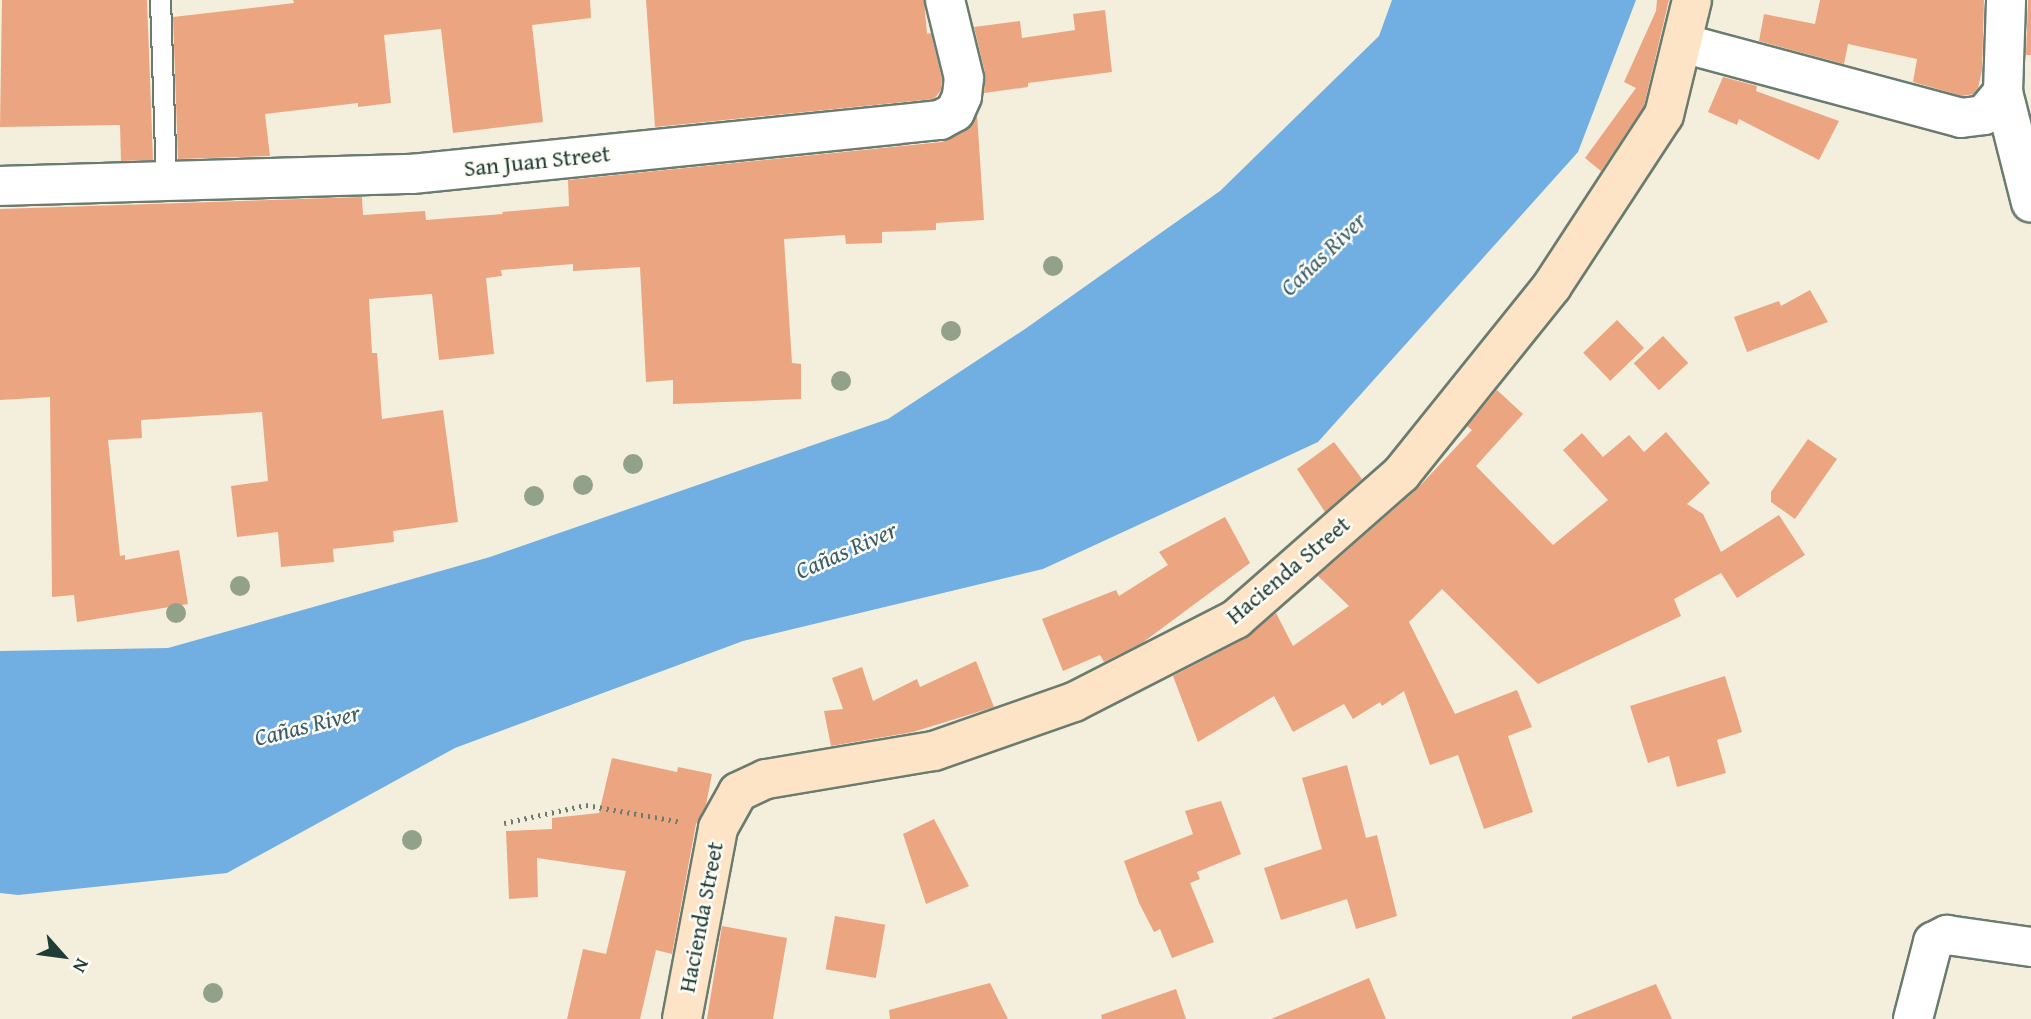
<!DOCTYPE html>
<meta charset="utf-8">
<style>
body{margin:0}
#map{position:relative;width:2031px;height:1019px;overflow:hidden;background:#f4efdc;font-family:"Gentium Book Plus",serif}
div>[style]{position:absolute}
.water>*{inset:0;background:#71afe3}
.building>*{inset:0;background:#eba580;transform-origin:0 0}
.path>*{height:4.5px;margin-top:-2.25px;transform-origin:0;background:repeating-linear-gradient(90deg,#6a7b6f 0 2px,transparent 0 7px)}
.roads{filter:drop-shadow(2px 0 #6a7b6f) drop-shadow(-2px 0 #6a7b6f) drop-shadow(0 2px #6a7b6f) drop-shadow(0 -2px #6a7b6f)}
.lane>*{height:19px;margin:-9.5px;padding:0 9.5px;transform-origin:9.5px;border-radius:9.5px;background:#fff}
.street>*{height:38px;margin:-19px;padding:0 19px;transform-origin:19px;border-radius:19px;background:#fff}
.secondary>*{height:38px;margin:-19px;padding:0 19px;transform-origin:19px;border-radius:19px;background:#fee4c6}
.trees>*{width:20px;height:20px;margin:-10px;border-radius:50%;background:#92a189}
span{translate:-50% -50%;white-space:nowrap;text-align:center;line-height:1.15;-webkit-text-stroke:5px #fdfcf7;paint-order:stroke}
.street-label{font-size:23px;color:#1f3d34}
.water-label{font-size:24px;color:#385f69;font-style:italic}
.north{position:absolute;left:28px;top:921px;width:70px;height:70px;-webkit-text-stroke:5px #fdfcf7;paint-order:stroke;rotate:118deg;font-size:19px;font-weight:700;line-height:28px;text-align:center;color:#1f3d34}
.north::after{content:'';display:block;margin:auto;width:24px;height:32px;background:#1f3d34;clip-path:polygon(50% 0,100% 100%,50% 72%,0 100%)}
</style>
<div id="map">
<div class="water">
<i style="clip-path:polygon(1392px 0,1636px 0,1578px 152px,1318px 442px,1043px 569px,743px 641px,455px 748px,227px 873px,18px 895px,0 893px,0 651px,168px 648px,490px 557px,888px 419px,1025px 329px,1220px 191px,1379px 36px)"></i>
</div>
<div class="building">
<i style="clip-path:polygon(2px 0,147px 0,153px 160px,121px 161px,120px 125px,0 127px)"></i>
<i style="clip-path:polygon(293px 0,590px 0,591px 18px,532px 25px,543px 122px,453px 133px,441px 29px,384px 35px,391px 103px,358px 107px,358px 103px,265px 114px,270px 156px,178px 159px,173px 17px,294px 3px)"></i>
<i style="clip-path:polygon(646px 0,924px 0,927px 34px,931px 33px,942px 79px,941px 90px,934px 99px,655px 127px)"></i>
<i style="clip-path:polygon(1657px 0,1669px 0,1644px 106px,1601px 171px,1585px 158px,1636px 88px,1624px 82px,1656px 11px)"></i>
<i style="clip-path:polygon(1820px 0,1984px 0,1982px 70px,1978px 88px,1973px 94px,1962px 96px,1913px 82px,1917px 59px,1848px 44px,1844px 64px,1759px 41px,1764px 14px,1815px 24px)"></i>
<i style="clip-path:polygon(2028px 0,2031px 0,2031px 55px,2026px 55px)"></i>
<i style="clip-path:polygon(1105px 10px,1112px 72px,1028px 83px,1028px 87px,984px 93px,985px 73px,974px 27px,1020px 21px,1022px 38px,1075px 30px,1073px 14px)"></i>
<i style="clip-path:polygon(1723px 77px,1757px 86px,1756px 91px,1839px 121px,1819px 160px,1739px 119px,1737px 125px,1708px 112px)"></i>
<i style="clip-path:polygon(977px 115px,984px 220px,936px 223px,936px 230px,882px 232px,882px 243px,846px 244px,845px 235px,784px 239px,792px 363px,801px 364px,801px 399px,673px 404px,673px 380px,646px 382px,640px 267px,573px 271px,573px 264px,501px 270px,502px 276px,486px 278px,494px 354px,439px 360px,432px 294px,369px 299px,372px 353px,377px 353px,382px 419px,443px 410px,458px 522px,393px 531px,394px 542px,333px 549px,334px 562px,281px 567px,278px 532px,237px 537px,231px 486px,268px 481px,262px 412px,141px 420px,142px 438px,108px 440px,120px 556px,125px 555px,125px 560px,179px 550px,188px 604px,77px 622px,74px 595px,52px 597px,50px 397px,0 400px,0 209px,362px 197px,363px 215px,425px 211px,426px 220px,503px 214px,502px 212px,569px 206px,568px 180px,942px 142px,965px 131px)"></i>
<i style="clip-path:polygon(1810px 290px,1828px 322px,1747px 352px,1734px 317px,1779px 301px,1781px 306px)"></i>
<i style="left:1617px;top:320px;width:39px;height:47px;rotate:46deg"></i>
<i style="left:1663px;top:336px;width:37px;height:40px;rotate:47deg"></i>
<i style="clip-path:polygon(1497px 390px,1523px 414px,1476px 466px,1553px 545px,1608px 500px,1563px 450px,1582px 433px,1603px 457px,1629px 435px,1644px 452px,1666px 432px,1710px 483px,1687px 504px,1703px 514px,1721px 552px,1779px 515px,1805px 555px,1737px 598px,1721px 573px,1674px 599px,1681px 616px,1538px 684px,1442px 589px,1409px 622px,1455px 714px,1517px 690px,1532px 727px,1508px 736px,1533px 812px,1484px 829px,1458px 755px,1430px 765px,1404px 691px,1382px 706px,1380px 702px,1353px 719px,1344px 704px,1293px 732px,1274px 696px,1198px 742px,1173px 676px,1246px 638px,1276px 613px,1293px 646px,1349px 606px,1318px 576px,1416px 490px,1472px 430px,1467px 426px)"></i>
<i style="clip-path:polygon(1808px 439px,1837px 459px,1795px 519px,1771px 502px,1771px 492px)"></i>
<i style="clip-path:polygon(1334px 442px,1362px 479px,1325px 512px,1297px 469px)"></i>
<i style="clip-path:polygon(1225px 517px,1250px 563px,1142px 643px,1104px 662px,1100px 655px,1063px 671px,1042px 619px,1116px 590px,1119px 596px,1168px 565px,1159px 552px)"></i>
<i style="clip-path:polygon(976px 661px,994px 707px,913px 732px,831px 746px,824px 711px,843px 709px,832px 678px,862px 667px,873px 701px,917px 679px,920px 687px)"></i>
<i style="clip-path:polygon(1725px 676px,1742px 732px,1717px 740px,1726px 773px,1677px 787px,1669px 756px,1648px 763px,1630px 706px)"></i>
<i style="clip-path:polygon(612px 758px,677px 772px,678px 767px,712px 774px,706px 805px,696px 824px,672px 954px,656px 950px,640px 1019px,567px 1019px,583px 949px,606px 954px,626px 871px,537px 858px,538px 897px,509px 899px,506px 831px,552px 829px,552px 818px,599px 813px)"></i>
<i style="clip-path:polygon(1347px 765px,1366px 838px,1377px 835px,1397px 916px,1356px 929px,1347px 899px,1281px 920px,1264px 868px,1322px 849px,1302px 778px)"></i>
<i style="clip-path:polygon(1221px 801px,1241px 854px,1197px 872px,1200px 879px,1190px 883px,1214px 942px,1172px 958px,1160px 929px,1154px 932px,1139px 903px,1124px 861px,1193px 834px,1185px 811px)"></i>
<i style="clip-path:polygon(934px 819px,969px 886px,926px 904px,903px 834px)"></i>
<i style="left:835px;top:916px;width:51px;height:54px;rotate:10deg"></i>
<i style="clip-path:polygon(722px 926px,787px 938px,773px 1019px,707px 1019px)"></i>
<i style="clip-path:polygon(1369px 978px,1386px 1019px,1271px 1019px)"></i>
<i style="clip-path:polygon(990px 983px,1008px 1019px,890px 1019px,889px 1010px)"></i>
<i style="clip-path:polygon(1656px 984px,1672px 1019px,1572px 1019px,1572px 1017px)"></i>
<i style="clip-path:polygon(1176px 989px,1186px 1019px,1102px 1019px,1101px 1015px)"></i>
</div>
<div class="path">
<i style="left:504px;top:823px;width:84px;rotate:-12.4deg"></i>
<i style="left:586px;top:805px;width:97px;rotate:10deg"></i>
</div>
<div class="roads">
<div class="lane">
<i style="left:160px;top:0;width:179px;rotate:88.1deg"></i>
</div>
<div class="street">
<i style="left:1682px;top:43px;width:289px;rotate:15deg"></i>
<i style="left:1961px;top:118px;width:23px;rotate:-7deg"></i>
<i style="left:1984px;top:115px;width:30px;rotate:-50deg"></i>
<i style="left:2003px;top:92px;width:92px;rotate:-88.1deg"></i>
<i style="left:2003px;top:92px;width:114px;rotate:75.8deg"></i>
<i style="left:0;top:186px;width:412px;rotate:-1.7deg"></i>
<i style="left:412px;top:174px;width:531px;rotate:-5.84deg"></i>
<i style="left:940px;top:120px;width:17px;rotate:-28deg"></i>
<i style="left:955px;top:112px;width:17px;rotate:-66deg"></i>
<i style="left:962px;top:96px;width:18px;rotate:-84deg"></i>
<i style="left:964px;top:78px;width:80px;rotate:-103.7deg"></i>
<i style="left:1913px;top:1019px;width:80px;rotate:-75.4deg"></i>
<i style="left:1933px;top:942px;width:16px;rotate:-27deg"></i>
<i style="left:1947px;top:935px;width:85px;rotate:8.1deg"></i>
</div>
<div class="secondary">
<i style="left:682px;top:1019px;width:194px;rotate:-79.3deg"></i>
<i style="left:718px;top:828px;width:41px;rotate:-60.9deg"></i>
<i style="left:738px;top:792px;width:31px;rotate:-25deg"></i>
<i style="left:766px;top:779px;width:170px;rotate:-9.5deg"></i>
<i style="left:934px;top:751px;width:148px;rotate:-19.3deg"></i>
<i style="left:1074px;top:702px;width:182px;rotate:-27.1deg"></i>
<i style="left:1236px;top:619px;width:220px;rotate:-41.3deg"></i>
<i style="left:1401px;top:474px;width:241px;rotate:-51.2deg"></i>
<i style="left:1552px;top:286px;width:204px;rotate:-56.8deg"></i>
<i style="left:1664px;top:115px;width:118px;rotate:-76.3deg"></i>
</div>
</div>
<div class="trees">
<i style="left:1053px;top:266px"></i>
<i style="left:951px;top:331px"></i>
<i style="left:841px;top:381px"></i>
<i style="left:633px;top:464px"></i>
<i style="left:583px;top:485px"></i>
<i style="left:534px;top:496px"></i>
<i style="left:240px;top:586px"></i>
<i style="left:176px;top:613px"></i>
<i style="left:412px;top:840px"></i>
<i style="left:213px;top:993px"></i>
</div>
<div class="street-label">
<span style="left:537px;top:161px;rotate:-6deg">San Juan Street</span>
<span style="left:1288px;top:570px;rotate:-40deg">Hacienda Street</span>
<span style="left:701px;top:917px;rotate:-79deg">Hacienda Street</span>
</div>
<div class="water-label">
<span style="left:1323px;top:254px;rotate:-44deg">Cañas River</span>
<span style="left:846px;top:550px;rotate:-24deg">Cañas River</span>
<span style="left:307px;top:725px;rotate:-14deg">Cañas River</span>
</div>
<div class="north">N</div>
</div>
